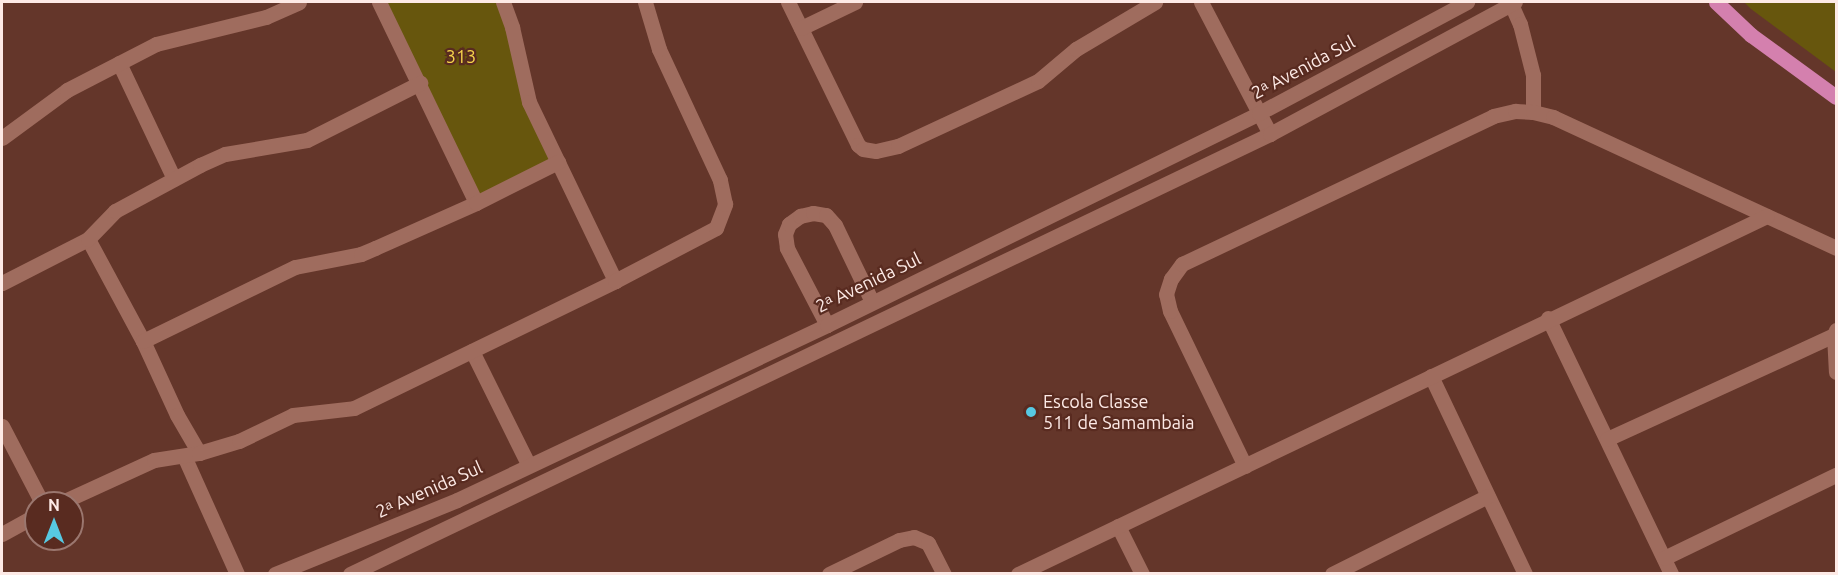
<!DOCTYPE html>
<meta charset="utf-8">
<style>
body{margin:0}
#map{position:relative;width:1838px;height:575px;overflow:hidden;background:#64362a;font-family:Ubuntu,sans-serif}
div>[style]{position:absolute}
.green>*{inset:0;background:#67560d}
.minor>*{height:15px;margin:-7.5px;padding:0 7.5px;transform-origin:7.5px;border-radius:7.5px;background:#9f6c5e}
.major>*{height:15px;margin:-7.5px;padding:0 7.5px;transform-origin:7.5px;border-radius:7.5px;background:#d480ae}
.dots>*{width:16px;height:16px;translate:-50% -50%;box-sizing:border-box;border:3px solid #592b20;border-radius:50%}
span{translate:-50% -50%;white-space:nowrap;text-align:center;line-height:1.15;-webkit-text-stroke:4.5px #592b20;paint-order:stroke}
.park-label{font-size:18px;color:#f5d34b}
.street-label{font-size:18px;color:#fdeae6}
.poi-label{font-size:18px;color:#fdeae6}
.left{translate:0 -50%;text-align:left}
.frame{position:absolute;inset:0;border:3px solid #fdeae6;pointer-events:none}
.north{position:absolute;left:24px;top:491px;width:60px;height:60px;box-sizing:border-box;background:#592b20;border:2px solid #9b776f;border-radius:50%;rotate:0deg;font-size:16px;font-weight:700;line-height:24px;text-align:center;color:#fdeae6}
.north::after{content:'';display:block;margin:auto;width:21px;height:27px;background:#57c9e2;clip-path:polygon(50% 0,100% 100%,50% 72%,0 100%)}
</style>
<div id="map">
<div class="green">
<i style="clip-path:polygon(375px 2px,508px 2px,519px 74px,565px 167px,473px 210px)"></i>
<i style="clip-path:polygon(1744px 2px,1836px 2px,1836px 72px,1751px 9px)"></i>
</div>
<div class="minor">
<i style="left:379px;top:2px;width:223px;rotate:64.2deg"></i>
<i style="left:503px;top:2px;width:27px;rotate:70deg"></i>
<i style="left:512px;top:27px;width:77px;rotate:77.2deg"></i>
<i style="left:529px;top:102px;width:199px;rotate:64.3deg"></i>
<i style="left:788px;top:2px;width:159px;rotate:63.9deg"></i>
<i style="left:858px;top:145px;width:6px;rotate:39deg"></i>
<i style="left:863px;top:149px;width:13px;rotate:9deg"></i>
<i style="left:876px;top:151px;width:23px;rotate:-13deg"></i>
<i style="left:898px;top:146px;width:154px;rotate:-24.9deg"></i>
<i style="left:1038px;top:81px;width:50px;rotate:-40.1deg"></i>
<i style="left:1076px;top:49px;width:92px;rotate:-30.7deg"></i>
<i style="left:1201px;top:2px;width:149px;rotate:62.4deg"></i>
<i style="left:1511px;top:4px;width:22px;rotate:66deg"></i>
<i style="left:1520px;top:24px;width:53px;rotate:75.7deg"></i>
<i style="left:1533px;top:75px;width:37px;rotate:90deg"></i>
<i style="left:801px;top:28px;width:60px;rotate:-25.7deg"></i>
<i style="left:119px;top:63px;width:128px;rotate:64.6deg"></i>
<i style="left:2px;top:138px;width:81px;rotate:-36.4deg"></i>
<i style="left:67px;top:90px;width:100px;rotate:-27.3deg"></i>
<i style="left:156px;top:44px;width:113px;rotate:-13.8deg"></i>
<i style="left:266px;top:17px;width:36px;rotate:-24deg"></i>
<i style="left:88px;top:239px;width:116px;rotate:61.7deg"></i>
<i style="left:143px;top:341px;width:81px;rotate:65.3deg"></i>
<i style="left:177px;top:415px;width:44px;rotate:59.9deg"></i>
<i style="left:2px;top:283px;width:97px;rotate:-27.1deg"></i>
<i style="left:88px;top:239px;width:39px;rotate:-46deg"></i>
<i style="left:115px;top:211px;width:97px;rotate:-28.4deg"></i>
<i style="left:200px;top:165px;width:27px;rotate:-24deg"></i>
<i style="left:225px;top:154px;width:83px;rotate:-9.7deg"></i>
<i style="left:307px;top:140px;width:127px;rotate:-26.8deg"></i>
<i style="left:1548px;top:318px;width:284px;rotate:64.3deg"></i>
<i style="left:827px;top:325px;width:87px;rotate:-117.5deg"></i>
<i style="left:787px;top:248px;width:14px;rotate:-98deg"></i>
<i style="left:785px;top:234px;width:11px;rotate:-68deg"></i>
<i style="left:789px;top:224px;width:14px;rotate:-36deg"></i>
<i style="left:800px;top:216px;width:13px;rotate:-13deg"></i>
<i style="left:813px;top:213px;width:13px;rotate:9deg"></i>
<i style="left:826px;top:215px;width:13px;rotate:48deg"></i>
<i style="left:835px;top:225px;width:85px;rotate:64.3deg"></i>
<i style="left:1836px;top:330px;width:5px;rotate:112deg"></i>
<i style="left:1834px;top:335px;width:37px;rotate:87deg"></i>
<i style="left:143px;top:341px;width:169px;rotate:-26deg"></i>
<i style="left:295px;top:267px;width:67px;rotate:-11.1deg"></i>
<i style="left:361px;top:254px;width:15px;rotate:-23deg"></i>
<i style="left:375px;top:248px;width:111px;rotate:-24deg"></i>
<i style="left:476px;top:203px;width:92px;rotate:-26.6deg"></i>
<i style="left:472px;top:351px;width:126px;rotate:63.6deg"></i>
<i style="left:1431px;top:376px;width:219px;rotate:64.6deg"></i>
<i style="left:2px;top:426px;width:87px;rotate:62.5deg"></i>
<i style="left:1607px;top:439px;width:250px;rotate:-24.6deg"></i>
<i style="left:184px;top:456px;width:129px;rotate:65.8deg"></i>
<i style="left:1245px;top:466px;width:172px;rotate:-115.8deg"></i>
<i style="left:1170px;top:311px;width:17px;rotate:-103deg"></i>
<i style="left:1166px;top:294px;width:16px;rotate:-72deg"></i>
<i style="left:1171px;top:279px;width:19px;rotate:-54deg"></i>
<i style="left:1182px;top:264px;width:344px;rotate:-25.4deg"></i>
<i style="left:1493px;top:116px;width:23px;rotate:-13deg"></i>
<i style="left:1515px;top:111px;width:18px;rotate:3deg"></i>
<i style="left:1533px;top:112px;width:21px;rotate:14deg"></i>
<i style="left:1553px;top:117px;width:312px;rotate:24.8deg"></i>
<i style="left:60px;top:503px;width:103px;rotate:-24.6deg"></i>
<i style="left:154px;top:460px;width:46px;rotate:-8.8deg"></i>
<i style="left:199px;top:453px;width:42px;rotate:-16.7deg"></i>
<i style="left:239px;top:441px;width:60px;rotate:-25.7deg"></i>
<i style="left:293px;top:415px;width:61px;rotate:-6.5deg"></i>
<i style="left:354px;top:408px;width:290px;rotate:-25.9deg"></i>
<i style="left:615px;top:281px;width:114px;rotate:-27.7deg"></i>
<i style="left:716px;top:228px;width:26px;rotate:-69deg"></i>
<i style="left:725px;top:204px;width:25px;rotate:-102deg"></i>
<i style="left:720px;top:180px;width:145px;rotate:-115deg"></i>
<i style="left:659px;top:49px;width:49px;rotate:-106.6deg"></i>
<i style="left:1118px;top:526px;width:54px;rotate:63.4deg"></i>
<i style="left:2px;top:534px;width:39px;rotate:-29deg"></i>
<i style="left:1664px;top:558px;width:191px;rotate:-25.8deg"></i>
<i style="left:275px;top:574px;width:196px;rotate:-22.1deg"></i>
<i style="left:457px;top:500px;width:409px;rotate:-25.3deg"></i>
<i style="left:827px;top:325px;width:481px;rotate:-26.1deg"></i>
<i style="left:1259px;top:113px;width:236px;rotate:-28.1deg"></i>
<i style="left:350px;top:574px;width:1020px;rotate:-25.56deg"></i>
<i style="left:1270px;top:134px;width:278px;rotate:-28.3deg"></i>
<i style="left:829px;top:574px;width:78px;rotate:-25.9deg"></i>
<i style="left:899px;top:540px;width:15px;rotate:-11deg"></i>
<i style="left:914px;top:537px;width:15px;rotate:23deg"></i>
<i style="left:928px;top:543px;width:35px;rotate:63deg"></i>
<i style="left:1018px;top:574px;width:830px;rotate:-25.55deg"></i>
<i style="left:1332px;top:574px;width:174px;rotate:-26.6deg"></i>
</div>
<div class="major">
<i style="left:1716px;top:2px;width:48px;rotate:43.3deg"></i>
<i style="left:1751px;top:35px;width:105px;rotate:36.1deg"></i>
</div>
<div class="dots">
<i style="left:1031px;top:412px;background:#57c9e2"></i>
</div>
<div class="park-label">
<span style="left:461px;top:56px">313</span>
</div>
<div class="street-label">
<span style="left:1303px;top:67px;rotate:-28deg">2ᵃ Avenida Sul</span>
<span style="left:868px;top:282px;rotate:-26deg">2ᵃ Avenida Sul</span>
<span style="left:429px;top:489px;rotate:-24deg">2ᵃ Avenida Sul</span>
</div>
<div class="poi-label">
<span class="left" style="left:1043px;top:412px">Escola Classe<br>511 de Samambaia</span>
</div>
<div class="frame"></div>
<div class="north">N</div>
</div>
